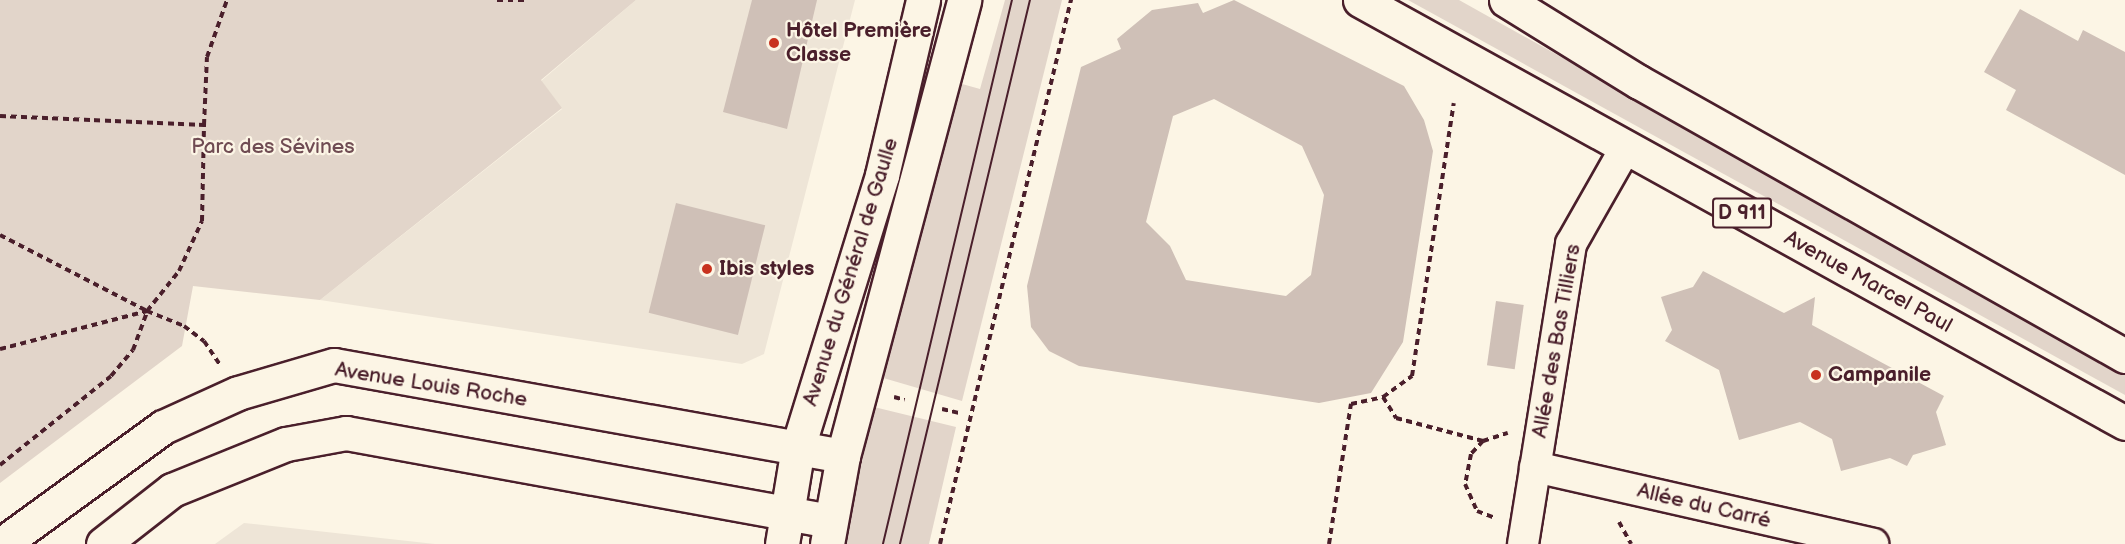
<!DOCTYPE html>
<meta charset="utf-8">
<style>
body{margin:0}
#map{position:relative;width:2125px;height:544px;overflow:hidden;background:#fcf5e5;font-family:"Balsamiq Sans",sans-serif}
div>[style]{position:absolute}
.built>*{inset:0;background:#eee5d7}
.green>*{inset:0;background:#e2d5ca}
.building>*{inset:0;background:#cfc0b7;transform-origin:0 0}
.path>*{height:4px;margin-top:-2px;transform-origin:0;background:repeating-linear-gradient(90deg,#4a1f2b 0 6px,transparent 0 10.5px)}
.roads{filter:drop-shadow(2px 0 #4a1f2b) drop-shadow(-2px 0 #4a1f2b) drop-shadow(0 2px #4a1f2b) drop-shadow(0 -2px #4a1f2b)}
.minor>*{height:30px;margin:-15px;padding:0 15px;transform-origin:15px;border-radius:15px;background:#fcf5e5}
.secondary>*{height:33px;margin:-16.5px;padding:0 16.5px;transform-origin:16.5px;border-radius:16.5px;background:#fcf5e5}
.primary>*{height:33px;margin:-16.5px;padding:0 16.5px;transform-origin:16.5px;border-radius:16.5px;background:#fcf5e5}
.tram>*{height:1.5px;margin:-0.75px;padding:0 0.75px;transform-origin:0.75px;border-radius:0.75px;background:#4a1f2b}
.dots>*{width:16px;height:16px;translate:-50% -50%;box-sizing:border-box;border:3px solid #fcf5e5;border-radius:50%}
span{translate:-50% -50%;white-space:nowrap;text-align:center;line-height:1.15;-webkit-text-stroke:4.5px #fcf5e5;paint-order:stroke}
.shield-label span{padding:2px 4px;background:#fcf5e5;border:2px solid;border-radius:4px;-webkit-text-stroke-width:0}
.shield-label{font-size:20px;color:#4a1f2b;font-weight:700}
.poi-label{font-size:21px;color:#4a1f2b;font-weight:700}
.left{translate:0 -50%;text-align:left}
.park-label{font-size:21px;color:#704c53}
.street-label{font-size:21px;color:#4a1f2b}
</style>
<div id="map">
<div class="built">
<i style="clip-path:polygon(636px 0,855px 0,764px 354px,742px 364px,320px 300px,562px 109px,541px 81px)"></i>
<i style="clip-path:polygon(244px 523px,435px 544px,215px 544px)"></i>
</div>
<div class="green">
<i style="clip-path:polygon(0 0,636px 0,541px 80px,562px 108px,320px 300px,193px 286px,182px 346px,0 483px)"></i>
<i style="clip-path:polygon(1005px 0,1062px 0,962px 401px,880px 377px,955px 82px,980px 89px)"></i>
<i style="clip-path:polygon(1408px 0,1459px 0,2125px 372px,2125px 395px)"></i>
<i style="clip-path:polygon(874px 407px,956px 427px,929px 544px,844px 544px)"></i>
</div>
<div class="building">
<i style="clip-path:polygon(752px 0,817px 0,787px 129px,723px 112px)"></i>
<i style="clip-path:polygon(evenodd,1234px 0,1404px 86px,1424px 120px,1433px 151px,1403px 342px,1371px 393px,1319px 403px,1079px 366px,1049px 351px,1031px 327px,1027px 286px,1081px 67px,1121px 49px,1117px 39px,1152px 10px,1198px 3px,1203px 13px,1234px 0,1214px 99px,1302px 146px,1324px 195px,1311px 275px,1286px 296px,1186px 280px,1170px 246px,1146px 222px,1173px 116px,1214px 99px)"></i>
<i style="clip-path:polygon(2020px 9px,2078px 41px,2083px 30px,2125px 52px,2125px 175px,2006px 110px,2016px 90px,1984px 72px)"></i>
<i style="left:676px;top:203px;width:92px;height:113px;rotate:14deg"></i>
<i style="clip-path:polygon(1703px 271px,1784px 313px,1815px 297px,1812px 325px,1944px 396px,1936px 412px,1946px 445px,1913px 455px,1907px 466px,1890px 458px,1841px 471px,1832px 439px,1800px 422px,1739px 440px,1719px 370px,1665px 341px,1672px 330px,1661px 297px,1693px 287px)"></i>
<i style="left:1496px;top:301px;width:28px;height:65px;rotate:8deg"></i>
</div>
<div class="path">
<i style="left:497px;top:0;width:31px"></i>
<i style="left:0;top:116px;width:204px;rotate:2.5deg"></i>
<i style="left:204px;top:125px;width:68px;rotate:-87.5deg"></i>
<i style="left:207px;top:57px;width:60px;rotate:-70.7deg"></i>
<i style="left:0;top:235px;width:165px;rotate:27.3deg"></i>
<i style="left:147px;top:311px;width:51px;rotate:-51.3deg"></i>
<i style="left:179px;top:271px;width:55px;rotate:-65.3deg"></i>
<i style="left:202px;top:221px;width:96px;rotate:-88.8deg"></i>
<i style="left:0;top:349px;width:152px;rotate:-14.5deg"></i>
<i style="left:147px;top:311px;width:40px;rotate:22deg"></i>
<i style="left:184px;top:326px;width:25px;rotate:37deg"></i>
<i style="left:204px;top:341px;width:29px;rotate:56deg"></i>
<i style="left:894px;top:397px;width:11px;rotate:15deg"></i>
<i style="left:1383px;top:397px;width:36px;rotate:-36deg"></i>
<i style="left:1412px;top:376px;width:276px;rotate:-81.3deg"></i>
<i style="left:942px;top:409px;width:17px;rotate:13deg"></i>
<i style="left:1483px;top:441px;width:26px;rotate:-18deg"></i>
<i style="left:0;top:465px;width:142px;rotate:-38.7deg"></i>
<i style="left:111px;top:376px;width:34px;rotate:-50deg"></i>
<i style="left:133px;top:350px;width:40px;rotate:-69.8deg"></i>
<i style="left:1619px;top:522px;width:25px;rotate:61deg"></i>
<i style="left:940px;top:544px;width:560px;rotate:-76.46deg"></i>
<i style="left:1329px;top:544px;width:142px;rotate:-81.1deg"></i>
<i style="left:1351px;top:404px;width:33px;rotate:-12deg"></i>
<i style="left:1383px;top:397px;width:25px;rotate:58deg"></i>
<i style="left:1396px;top:418px;width:90px;rotate:14.8deg"></i>
<i style="left:1483px;top:441px;width:18px;rotate:133deg"></i>
<i style="left:1471px;top:454px;width:31px;rotate:101deg"></i>
<i style="left:1465px;top:484px;width:30px;rotate:66deg"></i>
<i style="left:1477px;top:511px;width:17px;rotate:21deg"></i>
</div>
<div class="roads">
<div class="minor">
<i style="left:1535px;top:467px;width:347px;rotate:12.8deg"></i>
<i style="left:1523px;top:544px;width:304px;rotate:-80.9deg"></i>
<i style="left:1571px;top:244px;width:109px;rotate:-60.4deg"></i>
</div>
<div class="secondary">
<i style="left:2px;top:544px;width:199px;rotate:-36deg"></i>
<i style="left:163px;top:427px;width:82px;rotate:-24.4deg"></i>
<i style="left:238px;top:393px;width:100px;rotate:-16.3deg"></i>
<i style="left:334px;top:365px;width:517px;rotate:10.14deg"></i>
<i style="left:103px;top:544px;width:88px;rotate:-38deg"></i>
<i style="left:172px;top:490px;width:123px;rotate:-22deg"></i>
<i style="left:286px;top:444px;width:61px;rotate:-10.4deg"></i>
<i style="left:346px;top:433px;width:492px;rotate:10.3deg"></i>
<i style="left:782px;top:544px;width:98px;rotate:-80.6deg"></i>
<i style="left:798px;top:447px;width:285px;rotate:-72.8deg"></i>
<i style="left:882px;top:175px;width:180px;rotate:-76.8deg"></i>
<i style="left:827px;top:544px;width:89px;rotate:-79.7deg"></i>
<i style="left:843px;top:456px;width:472px;rotate:-75.1deg"></i>
</div>
<div class="primary">
<i style="left:1360px;top:0;width:874px;rotate:28.94deg"></i>
<i style="left:1506px;top:0;width:156px;rotate:31.7deg"></i>
<i style="left:1639px;top:82px;width:558px;rotate:29.41deg"></i>
</div>
</div>
<div class="tram">
<i style="left:883px;top:544px;width:559px;rotate:-76.66deg"></i>
<i style="left:900px;top:544px;width:559px;rotate:-76.56deg"></i>
</div>
<div class="dots">
<i style="left:774px;top:43px;background:#c8321e"></i>
<i style="left:707px;top:269px;background:#c8321e"></i>
<i style="left:1816px;top:375px;background:#c8321e"></i>
</div>
<div class="shield-label">
<span style="left:1742px;top:213px">D 911</span>
</div>
<div class="poi-label">
<span class="left" style="left:786px;top:43px">Hôtel Première<br>Classe</span>
<span class="left" style="left:719px;top:269px">Ibis styles</span>
<span class="left" style="left:1828px;top:375px">Campanile</span>
</div>
<div class="park-label">
<span style="left:273px;top:147px">Parc des Sévines</span>
</div>
<div class="street-label">
<span style="left:851px;top:272px;rotate:-73deg">Avenue du Général de Gaulle</span>
<span style="left:1868px;top:282px;rotate:29deg">Avenue Marcel Paul</span>
<span style="left:1557px;top:341px;rotate:-80deg">Allée des Bas Tilliers</span>
<span style="left:431px;top:385px;rotate:9deg">Avenue Louis Roche</span>
<span style="left:1704px;top:506px;rotate:13deg">Allée du Carré</span>
</div>
</div>
